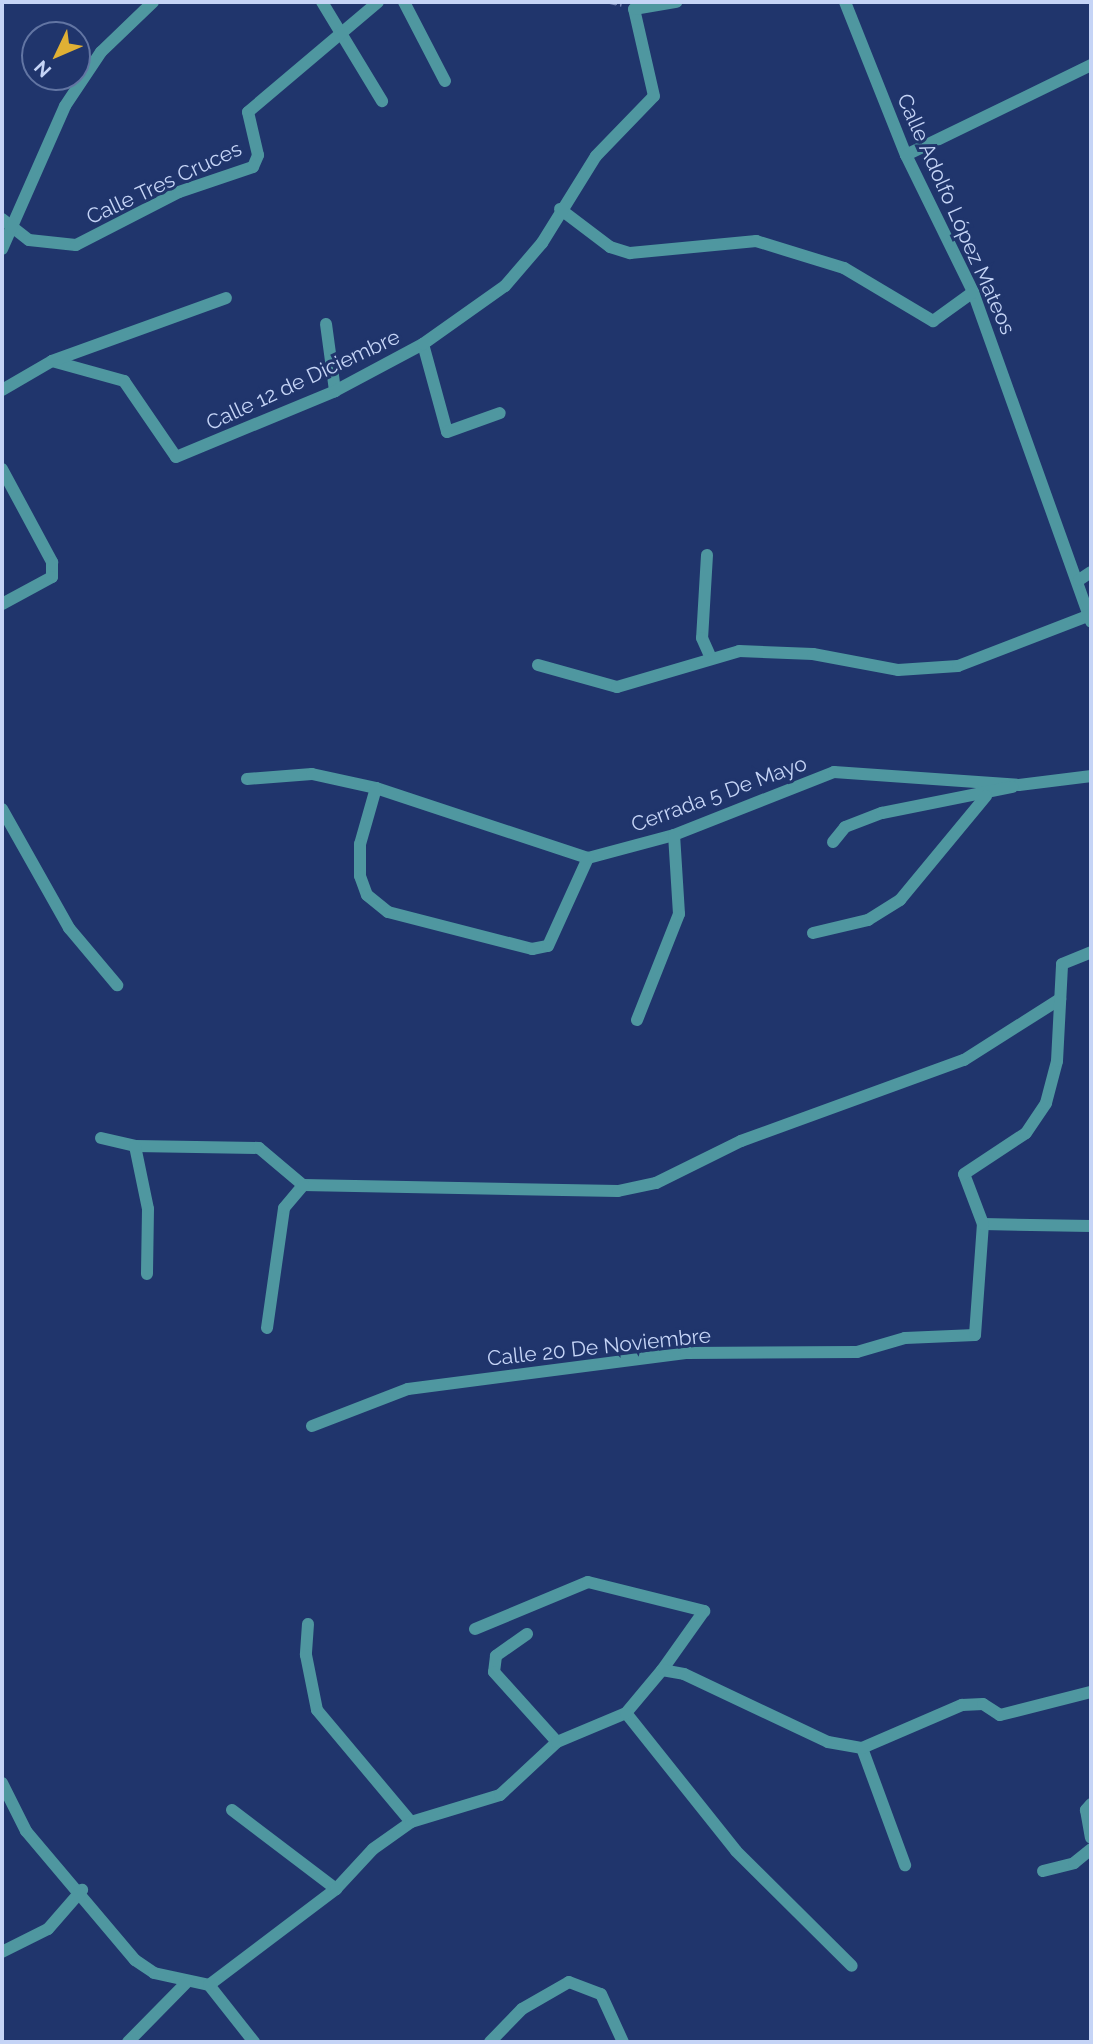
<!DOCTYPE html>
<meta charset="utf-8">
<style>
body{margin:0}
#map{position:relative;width:1093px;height:2044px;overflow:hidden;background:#20356c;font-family:Raleway,sans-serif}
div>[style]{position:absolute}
.path>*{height:3.5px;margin-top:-1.75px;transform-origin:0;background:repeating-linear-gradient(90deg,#6d7fac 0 7px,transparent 0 10.5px)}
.minor>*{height:12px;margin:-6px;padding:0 6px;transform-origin:6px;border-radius:6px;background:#4f97a0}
span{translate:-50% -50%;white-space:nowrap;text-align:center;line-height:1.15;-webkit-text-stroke:6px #20356c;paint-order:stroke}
.street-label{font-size:21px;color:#c5d4f6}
.frame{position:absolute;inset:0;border:4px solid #c5d4f6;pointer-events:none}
.north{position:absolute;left:21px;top:21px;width:70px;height:70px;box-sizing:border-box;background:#20356c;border:2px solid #6275a3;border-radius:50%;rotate:226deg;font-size:19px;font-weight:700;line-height:28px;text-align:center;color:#c5d4f6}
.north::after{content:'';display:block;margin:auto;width:24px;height:32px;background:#e0b034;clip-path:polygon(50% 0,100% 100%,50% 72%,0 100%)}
</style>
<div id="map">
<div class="path">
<i style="left:610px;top:2px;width:12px;rotate:14deg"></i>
</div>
<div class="minor">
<i style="left:322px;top:2px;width:116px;rotate:58.8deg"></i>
<i style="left:404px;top:2px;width:89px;rotate:62.6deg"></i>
<i style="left:845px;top:2px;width:165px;rotate:68.3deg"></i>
<i style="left:906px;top:155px;width:153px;rotate:63.9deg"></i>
<i style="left:973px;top:292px;width:350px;rotate:70.3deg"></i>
<i style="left:906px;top:155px;width:206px;rotate:-25.9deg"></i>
<i style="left:560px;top:209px;width:63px;rotate:37.2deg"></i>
<i style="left:610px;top:247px;width:21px;rotate:17deg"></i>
<i style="left:630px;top:253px;width:127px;rotate:-5.4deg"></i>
<i style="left:756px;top:241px;width:92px;rotate:17.1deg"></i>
<i style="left:844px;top:268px;width:104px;rotate:30.8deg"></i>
<i style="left:933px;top:321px;width:49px;rotate:-35.9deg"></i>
<i style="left:2px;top:219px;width:34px;rotate:38deg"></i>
<i style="left:29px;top:240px;width:47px;rotate:6.1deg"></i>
<i style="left:76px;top:245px;width:116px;rotate:-27.2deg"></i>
<i style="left:179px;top:192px;width:78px;rotate:-18.7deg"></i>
<i style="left:253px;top:167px;width:13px;rotate:-67deg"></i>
<i style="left:258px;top:155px;width:44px;rotate:-103.1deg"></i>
<i style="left:248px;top:112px;width:170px;rotate:-40.2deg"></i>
<i style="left:2px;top:249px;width:156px;rotate:-66.2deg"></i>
<i style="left:65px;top:106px;width:65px;rotate:-56.3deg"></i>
<i style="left:101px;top:52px;width:72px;rotate:-43.9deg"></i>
<i style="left:326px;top:324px;width:68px;rotate:82.3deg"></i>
<i style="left:423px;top:344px;width:91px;rotate:74.7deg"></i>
<i style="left:447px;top:432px;width:56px;rotate:-19.7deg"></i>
<i style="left:52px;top:361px;width:75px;rotate:15.5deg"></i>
<i style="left:124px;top:381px;width:92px;rotate:55.6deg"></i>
<i style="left:176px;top:457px;width:172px;rotate:-22.5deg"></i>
<i style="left:335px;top:391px;width:100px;rotate:-28.1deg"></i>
<i style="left:423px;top:344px;width:100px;rotate:-35.3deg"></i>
<i style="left:505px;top:286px;width:57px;rotate:-49.3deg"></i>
<i style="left:542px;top:243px;width:102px;rotate:-58.2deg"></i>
<i style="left:596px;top:156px;width:83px;rotate:-46deg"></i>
<i style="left:654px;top:96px;width:89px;rotate:-102.9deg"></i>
<i style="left:634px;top:9px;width:43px;rotate:-9.5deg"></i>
<i style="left:2px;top:390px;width:58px;rotate:-30.1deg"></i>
<i style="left:52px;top:361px;width:185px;rotate:-19.9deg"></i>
<i style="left:2px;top:469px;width:106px;rotate:61.7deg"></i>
<i style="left:52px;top:562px;width:15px;rotate:90deg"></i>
<i style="left:52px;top:577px;width:57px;rotate:151.6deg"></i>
<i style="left:707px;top:555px;width:83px;rotate:93.4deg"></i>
<i style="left:702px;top:638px;width:20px;rotate:66deg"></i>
<i style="left:1079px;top:580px;width:14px;rotate:-34deg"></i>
<i style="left:538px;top:665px;width:82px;rotate:15.6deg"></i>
<i style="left:617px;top:687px;width:127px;rotate:-16.4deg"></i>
<i style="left:739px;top:651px;width:74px;rotate:2.3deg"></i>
<i style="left:813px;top:654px;width:86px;rotate:10.7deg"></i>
<i style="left:898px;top:670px;width:60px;rotate:-3.8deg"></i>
<i style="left:958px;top:666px;width:142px;rotate:-21.1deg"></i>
<i style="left:247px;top:779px;width:65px;rotate:-4.4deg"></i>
<i style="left:312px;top:774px;width:66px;rotate:12.3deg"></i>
<i style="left:376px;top:788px;width:223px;rotate:18.3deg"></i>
<i style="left:588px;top:858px;width:89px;rotate:-15deg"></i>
<i style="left:674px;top:835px;width:172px;rotate:-21.5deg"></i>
<i style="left:834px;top:772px;width:185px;rotate:4deg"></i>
<i style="left:1019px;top:785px;width:73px;rotate:-7.1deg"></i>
<i style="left:376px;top:788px;width:58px;rotate:105.9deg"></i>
<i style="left:360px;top:844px;width:32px;rotate:90deg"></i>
<i style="left:360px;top:876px;width:20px;rotate:70deg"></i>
<i style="left:367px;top:895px;width:27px;rotate:39deg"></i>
<i style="left:388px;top:912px;width:149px;rotate:14.4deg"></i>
<i style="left:532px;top:949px;width:16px;rotate:-11deg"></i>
<i style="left:548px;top:946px;width:97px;rotate:-65.6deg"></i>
<i style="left:2px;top:809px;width:137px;rotate:60.6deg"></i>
<i style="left:69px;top:928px;width:75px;rotate:49.9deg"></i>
<i style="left:833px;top:842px;width:19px;rotate:-51deg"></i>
<i style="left:845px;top:827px;width:40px;rotate:-21deg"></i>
<i style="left:882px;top:813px;width:133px;rotate:-11.3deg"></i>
<i style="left:813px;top:933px;width:57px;rotate:-13.3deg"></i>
<i style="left:868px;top:920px;width:38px;rotate:-32deg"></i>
<i style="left:900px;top:900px;width:135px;rotate:-50.4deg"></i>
<i style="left:637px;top:1020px;width:114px;rotate:-68.4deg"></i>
<i style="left:679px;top:914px;width:79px;rotate:-93.6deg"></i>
<i style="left:101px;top:1138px;width:35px;rotate:13deg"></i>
<i style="left:135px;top:1146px;width:124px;rotate:0.9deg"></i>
<i style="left:259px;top:1148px;width:57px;rotate:40.1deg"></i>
<i style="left:303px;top:1185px;width:315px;rotate:1.1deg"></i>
<i style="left:618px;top:1191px;width:39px;rotate:-12deg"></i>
<i style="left:656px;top:1183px;width:95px;rotate:-26.3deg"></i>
<i style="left:741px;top:1141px;width:237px;rotate:-20deg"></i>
<i style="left:964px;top:1060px;width:114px;rotate:-32.4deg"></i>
<i style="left:135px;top:1146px;width:64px;rotate:78.3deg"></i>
<i style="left:148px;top:1209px;width:65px;rotate:90.9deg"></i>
<i style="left:983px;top:1224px;width:108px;rotate:1.1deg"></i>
<i style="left:267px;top:1328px;width:121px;rotate:-81.9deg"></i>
<i style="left:284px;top:1208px;width:30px;rotate:-50deg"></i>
<i style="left:312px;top:1426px;width:103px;rotate:-21.1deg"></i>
<i style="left:408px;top:1389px;width:280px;rotate:-7.4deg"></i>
<i style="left:686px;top:1353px;width:171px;rotate:-0.3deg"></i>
<i style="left:857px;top:1352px;width:50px;rotate:-16.3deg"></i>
<i style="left:905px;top:1338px;width:70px;rotate:-2.5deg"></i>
<i style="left:975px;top:1335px;width:111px;rotate:-85.9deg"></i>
<i style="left:983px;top:1224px;width:53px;rotate:-110.8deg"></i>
<i style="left:964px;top:1174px;width:74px;rotate:-33.5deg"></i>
<i style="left:1026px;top:1133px;width:36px;rotate:-56deg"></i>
<i style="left:1046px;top:1103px;width:43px;rotate:-75.3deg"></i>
<i style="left:1057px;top:1061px;width:97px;rotate:-87deg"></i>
<i style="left:1062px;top:964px;width:31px;rotate:-22deg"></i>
<i style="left:308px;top:1624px;width:31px;rotate:94deg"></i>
<i style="left:306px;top:1655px;width:56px;rotate:78.7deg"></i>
<i style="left:317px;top:1710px;width:146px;rotate:50deg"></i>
<i style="left:475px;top:1629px;width:122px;rotate:-22.6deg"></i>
<i style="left:588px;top:1582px;width:120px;rotate:14deg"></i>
<i style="left:704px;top:1611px;width:72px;rotate:125.4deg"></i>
<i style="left:527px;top:1634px;width:38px;rotate:145deg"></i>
<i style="left:496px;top:1656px;width:16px;rotate:97deg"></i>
<i style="left:494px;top:1672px;width:94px;rotate:48deg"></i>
<i style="left:626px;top:1713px;width:176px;rotate:51.4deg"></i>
<i style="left:736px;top:1851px;width:163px;rotate:44.8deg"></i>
<i style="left:862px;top:1748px;width:125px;rotate:69.8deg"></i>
<i style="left:2px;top:1783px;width:54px;rotate:63.4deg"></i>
<i style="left:26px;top:1831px;width:169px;rotate:49.8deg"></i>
<i style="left:135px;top:1960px;width:23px;rotate:34deg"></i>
<i style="left:154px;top:1973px;width:56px;rotate:12.3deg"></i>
<i style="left:209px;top:1985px;width:73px;rotate:51.7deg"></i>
<i style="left:1091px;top:1804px;width:8px;rotate:130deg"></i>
<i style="left:1086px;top:1810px;width:28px;rotate:80deg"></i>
<i style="left:232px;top:1810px;width:131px;rotate:37.2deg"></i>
<i style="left:1043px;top:1871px;width:32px;rotate:-14deg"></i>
<i style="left:1074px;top:1863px;width:22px;rotate:-39deg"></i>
<i style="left:2px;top:1952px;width:51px;rotate:-26.6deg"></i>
<i style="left:48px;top:1929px;width:52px;rotate:-48.9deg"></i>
<i style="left:209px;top:1985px;width:159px;rotate:-37.1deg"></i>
<i style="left:336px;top:1889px;width:54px;rotate:-47.2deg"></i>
<i style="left:373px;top:1849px;width:47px;rotate:-35.4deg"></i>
<i style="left:411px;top:1822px;width:93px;rotate:-16.9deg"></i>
<i style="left:500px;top:1795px;width:78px;rotate:-42.9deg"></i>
<i style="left:557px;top:1742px;width:75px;rotate:-22.8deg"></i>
<i style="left:626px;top:1713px;width:56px;rotate:-50.1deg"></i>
<i style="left:662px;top:1670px;width:22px;rotate:10deg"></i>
<i style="left:684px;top:1674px;width:159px;rotate:25.3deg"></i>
<i style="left:828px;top:1742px;width:35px;rotate:10deg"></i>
<i style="left:862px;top:1748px;width:109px;rotate:-23.3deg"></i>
<i style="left:962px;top:1705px;width:21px;rotate:-3deg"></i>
<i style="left:983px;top:1704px;width:20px;rotate:33deg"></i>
<i style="left:1000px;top:1715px;width:94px;rotate:-14.2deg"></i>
<i style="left:128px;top:2042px;width:84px;rotate:-45.5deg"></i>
<i style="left:490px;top:2042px;width:46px;rotate:-45.9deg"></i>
<i style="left:522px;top:2009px;width:54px;rotate:-29.9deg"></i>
<i style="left:569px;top:1982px;width:34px;rotate:21deg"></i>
<i style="left:601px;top:1994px;width:53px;rotate:65.4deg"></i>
</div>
<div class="street-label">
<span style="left:164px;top:183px;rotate:-25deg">Calle Tres Cruces</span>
<span style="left:956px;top:214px;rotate:66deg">Calle Adolfo López Mateos</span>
<span style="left:303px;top:380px;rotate:-25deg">Calle 12 de Diciembre</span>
<span style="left:719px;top:794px;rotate:-20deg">Cerrada 5 De Mayo</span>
<span style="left:599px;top:1347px;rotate:-6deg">Calle 20 De Noviembre</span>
</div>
<div class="frame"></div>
<div class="north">N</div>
</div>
